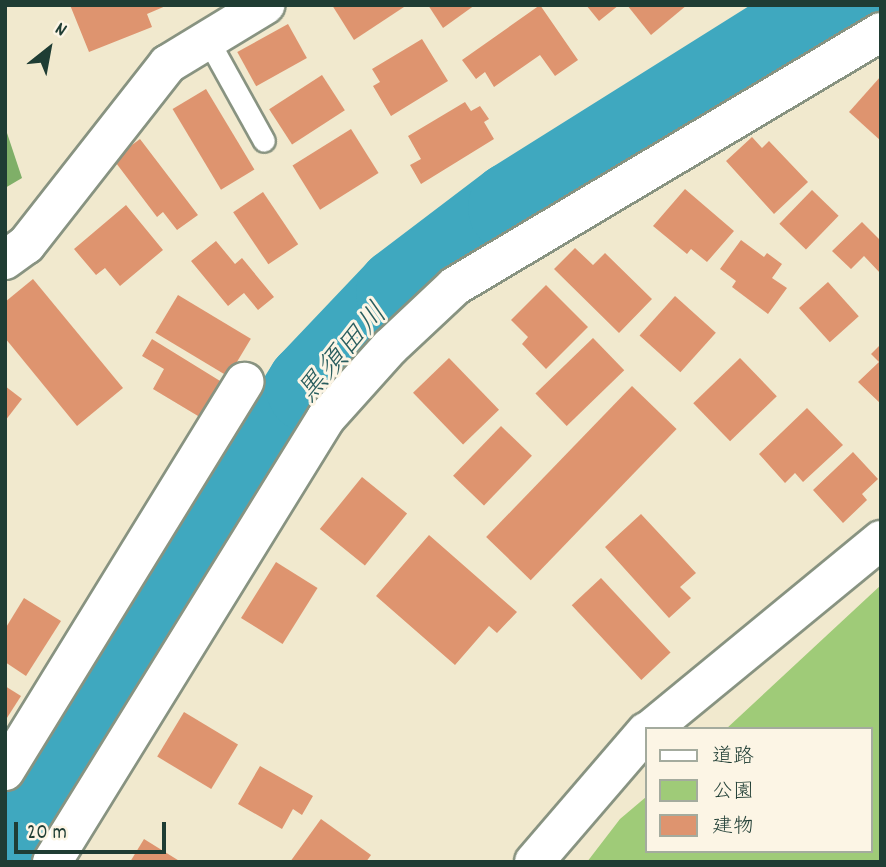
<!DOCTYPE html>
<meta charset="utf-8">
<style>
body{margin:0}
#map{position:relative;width:886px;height:867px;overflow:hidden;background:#f1e9ce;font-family:Dekko,"Klee One",sans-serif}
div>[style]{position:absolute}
.green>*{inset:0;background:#9fcb78}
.forest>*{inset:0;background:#7faf68}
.river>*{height:91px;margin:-45.5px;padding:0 45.5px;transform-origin:45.5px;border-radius:45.5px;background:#3fa8bf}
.building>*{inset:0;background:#de946f;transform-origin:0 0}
.roads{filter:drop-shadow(2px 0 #889381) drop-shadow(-2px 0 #889381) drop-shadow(0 2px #889381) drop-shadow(0 -2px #889381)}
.service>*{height:21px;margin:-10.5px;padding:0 10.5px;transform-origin:10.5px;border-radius:10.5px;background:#fff}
.minor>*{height:38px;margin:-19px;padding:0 19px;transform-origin:19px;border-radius:19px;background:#fff}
span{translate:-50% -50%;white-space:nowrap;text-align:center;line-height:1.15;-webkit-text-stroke:6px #fcf5e5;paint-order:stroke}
.water-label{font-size:30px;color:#295d5e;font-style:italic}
.frame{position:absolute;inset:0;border:7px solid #1f3d34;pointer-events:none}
.legend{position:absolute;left:645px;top:727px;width:228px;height:126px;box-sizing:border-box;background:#fcf5e5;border:2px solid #a4ab9e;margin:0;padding:9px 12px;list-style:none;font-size:21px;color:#1f3d34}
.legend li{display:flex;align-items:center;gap:14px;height:35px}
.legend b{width:35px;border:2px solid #a4ab9e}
.north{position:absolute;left:14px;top:14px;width:70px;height:70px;-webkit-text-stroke:5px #fcf5e5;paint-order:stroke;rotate:31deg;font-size:19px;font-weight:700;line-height:28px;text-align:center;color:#1f3d34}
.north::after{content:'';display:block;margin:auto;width:24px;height:32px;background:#1f3d34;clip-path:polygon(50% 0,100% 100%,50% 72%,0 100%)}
.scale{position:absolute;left:14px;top:822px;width:152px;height:32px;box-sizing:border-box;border:4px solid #1f3d34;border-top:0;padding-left:9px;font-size:21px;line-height:24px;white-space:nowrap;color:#1f3d34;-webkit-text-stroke:5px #fcf5e5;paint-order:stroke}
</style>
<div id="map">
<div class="green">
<i style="clip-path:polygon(881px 585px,881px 862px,587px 862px,620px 819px,646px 797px,646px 851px,870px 851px,870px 729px,726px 729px)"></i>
</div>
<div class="forest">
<i style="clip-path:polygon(5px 127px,22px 178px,5px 188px)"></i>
</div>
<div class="river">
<i style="left:15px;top:862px;width:560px;rotate:-58.07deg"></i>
<i style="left:311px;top:387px;width:131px;rotate:-46.5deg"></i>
<i style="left:401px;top:292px;width:141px;rotate:-37.2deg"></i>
<i style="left:513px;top:207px;width:380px;rotate:-32.1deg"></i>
</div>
<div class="building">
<i style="clip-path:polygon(70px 5px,168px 5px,147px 14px,152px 27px,89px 52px)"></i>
<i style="clip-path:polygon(332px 5px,407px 5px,354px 40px)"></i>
<i style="clip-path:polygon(428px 5px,475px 5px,443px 28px)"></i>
<i style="clip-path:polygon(540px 5px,578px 60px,555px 76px,540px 55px,494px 87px,485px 72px,476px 79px,462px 60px)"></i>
<i style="clip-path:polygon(586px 5px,619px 5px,599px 21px)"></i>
<i style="clip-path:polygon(627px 5px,687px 5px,651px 35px)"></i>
<i style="left:288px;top:24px;width:39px;height:58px;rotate:61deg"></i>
<i style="clip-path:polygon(422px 39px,448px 81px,391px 116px,373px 86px,380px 82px,372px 69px)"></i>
<i style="left:322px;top:75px;width:42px;height:63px;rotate:57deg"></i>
<i style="clip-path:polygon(881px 76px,881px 141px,849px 112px)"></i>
<i style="left:206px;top:89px;width:94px;height:39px;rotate:59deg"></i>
<i style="clip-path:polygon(465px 102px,471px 111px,480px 106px,489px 119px,484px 122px,494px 139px,421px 184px,410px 165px,421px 159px,408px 136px)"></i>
<i style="left:351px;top:129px;width:52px;height:69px;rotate:58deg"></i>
<i style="clip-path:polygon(752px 137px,762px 148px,769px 141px,808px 182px,774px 214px,726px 161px)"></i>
<i style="clip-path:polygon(140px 139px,198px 215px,177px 230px,163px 212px,157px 217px,113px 159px)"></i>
<i style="clip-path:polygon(685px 189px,734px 231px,707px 262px,691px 249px,687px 254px,653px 226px)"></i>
<i style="left:812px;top:190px;width:37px;height:47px;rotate:44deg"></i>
<i style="left:263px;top:192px;width:63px;height:36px;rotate:56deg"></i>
<i style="clip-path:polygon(126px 205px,163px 250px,120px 286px,105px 268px,96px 275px,74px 249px)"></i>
<i style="clip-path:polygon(862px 222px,881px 241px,881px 274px,864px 256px,851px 269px,832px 251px)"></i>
<i style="clip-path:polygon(741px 240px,764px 257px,767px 253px,782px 264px,772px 278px,787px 288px,768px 314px,732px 287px,736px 281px,720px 269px)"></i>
<i style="clip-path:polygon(216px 241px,235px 264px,242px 258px,274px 297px,258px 310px,244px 293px,228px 306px,191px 261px)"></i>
<i style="clip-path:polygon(575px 248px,593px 265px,605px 253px,652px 299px,619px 333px,554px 269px)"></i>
<i style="clip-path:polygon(33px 279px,123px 388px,77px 426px,5px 338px,5px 302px)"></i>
<i style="left:828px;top:282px;width:46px;height:39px;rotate:48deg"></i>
<i style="clip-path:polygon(546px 285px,588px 327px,546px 369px,522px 344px,528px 337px,511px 320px)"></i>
<i style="left:178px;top:295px;width:85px;height:44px;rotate:31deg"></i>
<i style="left:675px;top:296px;width:55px;height:53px;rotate:42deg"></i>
<i style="left:593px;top:338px;width:45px;height:80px;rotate:46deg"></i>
<i style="clip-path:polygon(152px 339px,225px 384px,203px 419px,153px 389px,164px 369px,142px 356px)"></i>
<i style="clip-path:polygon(881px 344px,881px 404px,858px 382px,879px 362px,871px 354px)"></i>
<i style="left:449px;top:358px;width:72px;height:50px;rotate:46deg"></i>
<i style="left:740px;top:358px;width:53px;height:65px;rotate:46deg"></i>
<i style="clip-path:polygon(5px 386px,22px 399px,5px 421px)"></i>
<i style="left:632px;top:386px;width:62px;height:210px;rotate:44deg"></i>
<i style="clip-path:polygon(807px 408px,843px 445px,803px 482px,795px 473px,785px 483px,759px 454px)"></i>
<i style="left:501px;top:426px;width:43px;height:69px;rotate:44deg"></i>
<i style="clip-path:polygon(853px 452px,878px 479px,862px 494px,867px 500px,843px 523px,813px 490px)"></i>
<i style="left:362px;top:477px;width:58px;height:67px;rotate:39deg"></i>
<i style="clip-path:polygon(641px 514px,696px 573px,680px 587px,691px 598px,669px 618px,605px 547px)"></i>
<i style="clip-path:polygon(429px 535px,517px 612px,497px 633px,489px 626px,455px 665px,376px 596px)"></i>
<i style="left:276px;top:562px;width:49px;height:66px;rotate:32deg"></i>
<i style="left:601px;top:578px;width:102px;height:40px;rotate:47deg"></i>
<i style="clip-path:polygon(24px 598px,61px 621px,26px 676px,5px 662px,5px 629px)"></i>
<i style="clip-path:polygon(5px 686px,21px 696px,5px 721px)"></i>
<i style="left:184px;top:712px;width:63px;height:52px;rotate:31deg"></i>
<i style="clip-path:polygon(260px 766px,313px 796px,302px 815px,293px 809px,282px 829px,238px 804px)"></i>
<i style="clip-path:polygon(321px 819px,371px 855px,366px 862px,290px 862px)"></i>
<i style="clip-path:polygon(144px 839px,181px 862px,130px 862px)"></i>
</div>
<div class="roads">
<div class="service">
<i style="left:208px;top:40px;width:115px;rotate:61deg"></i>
</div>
<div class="minor">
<i style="left:5px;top:260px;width:26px;rotate:-36deg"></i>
<i style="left:26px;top:245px;width:230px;rotate:-51.9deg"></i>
<i style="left:168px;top:64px;width:114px;rotate:-31.3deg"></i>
<i style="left:651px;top:729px;width:298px;rotate:-39.4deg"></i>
<i style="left:5px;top:771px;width:457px;rotate:-58.4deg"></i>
<i style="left:52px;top:862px;width:522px;rotate:-58.32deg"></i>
<i style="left:326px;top:418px;width:96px;rotate:-48deg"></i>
<i style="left:390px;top:347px;width:89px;rotate:-43.2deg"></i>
<i style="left:455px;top:286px;width:496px;rotate:-30.8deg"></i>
<i style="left:534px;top:862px;width:172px;rotate:-49.3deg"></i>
</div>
</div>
<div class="water-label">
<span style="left:345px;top:355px;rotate:-49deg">黒須田川</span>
</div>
<div class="frame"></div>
<ul class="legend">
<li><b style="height:9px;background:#fff"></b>道路</li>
<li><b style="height:19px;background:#9fcb78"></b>公園</li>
<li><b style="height:19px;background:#de946f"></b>建物</li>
</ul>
<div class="north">N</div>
<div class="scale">20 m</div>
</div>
